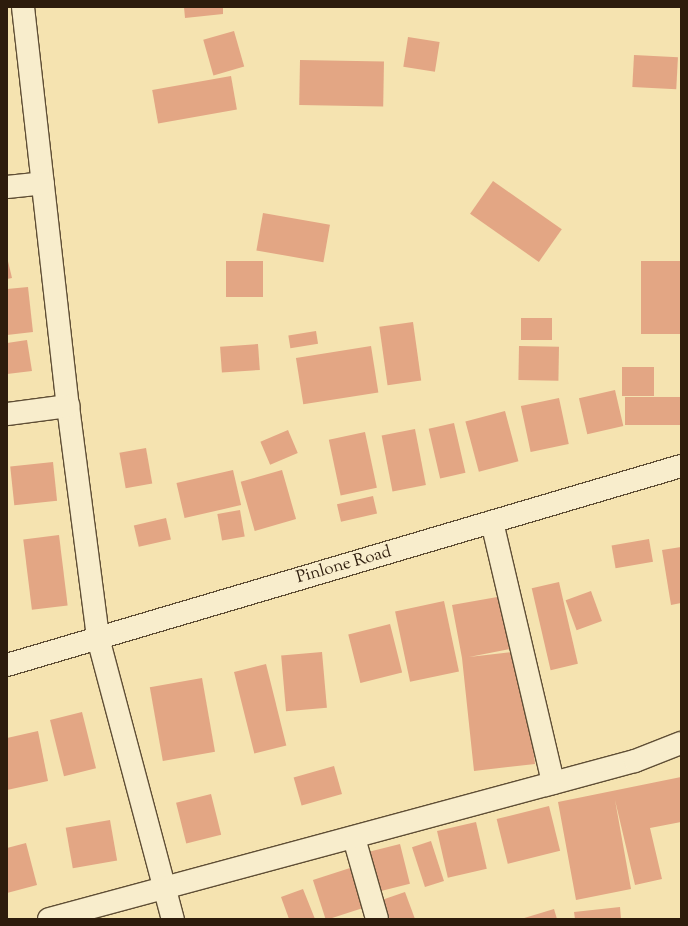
<!DOCTYPE html>
<style>
body{margin:0}
#map{position:relative;width:688px;height:926px;overflow:hidden;background:#f5e3b0;font-family:"Sorts Mill Goudy",serif}
div>[style]{position:absolute}
.building>*{inset:0;background:#e3a684;transform-origin:0 0}
.roads{filter:drop-shadow(1px 0 #5f4e35) drop-shadow(-1px 0 #5f4e35) drop-shadow(0 1px #5f4e35) drop-shadow(0 -1px #5f4e35)}
.minor>*{height:22px;margin:-11px;padding:0 11px;transform-origin:11px;border-radius:11px;background:#f8edcc}
.tertiary>*{height:22px;margin:-11px;padding:0 11px;transform-origin:11px;border-radius:11px;background:#f8edcc}
span{translate:-50% -50%;white-space:nowrap;text-align:center;line-height:1.15;-webkit-text-stroke:4px #f8edcc;paint-order:stroke}
.street-label{font-size:17px;color:#2d1c0c}
.frame{position:absolute;inset:0;border:8px solid #2d1c0c;pointer-events:none}
</style>
<div id="map">
<div class="building">
<i style="clip-path:polygon(184px 7px,223px 7px,223px 14px,185px 18px)"></i>
<i style="left:234px;top:31px;width:37px;height:32px;rotate:74deg"></i>
<i style="left:408px;top:37px;width:32px;height:30px;rotate:9deg"></i>
<i style="left:634px;top:55px;width:44px;height:32px;rotate:3deg"></i>
<i style="left:300px;top:60px;width:84px;height:45px;rotate:1deg"></i>
<i style="left:231px;top:76px;width:34px;height:80px;rotate:80deg"></i>
<i style="left:493px;top:181px;width:84px;height:40px;rotate:35deg"></i>
<i style="left:263px;top:213px;width:68px;height:38px;rotate:10deg"></i>
<i style="clip-path:polygon(7px 257px,12px 278px,7px 279px)"></i>
<i style="left:226px;top:261px;width:37px;height:36px"></i>
<i style="left:681px;top:261px;width:73px;height:40px;rotate:90deg"></i>
<i style="clip-path:polygon(28px 287px,33px 332px,7px 335px,7px 289px)"></i>
<i style="left:552px;top:318px;width:22px;height:31px;rotate:90deg"></i>
<i style="left:413px;top:322px;width:59px;height:34px;rotate:82deg"></i>
<i style="left:316px;top:331px;width:13px;height:28px;rotate:81deg"></i>
<i style="clip-path:polygon(27px 340px,32px 371px,7px 374px,7px 343px)"></i>
<i style="left:258px;top:344px;width:26px;height:38px;rotate:86deg"></i>
<i style="left:371px;top:346px;width:47px;height:76px;rotate:81deg"></i>
<i style="left:519px;top:346px;width:40px;height:34px;rotate:1deg"></i>
<i style="left:622px;top:367px;width:32px;height:29px"></i>
<i style="left:615px;top:390px;width:37px;height:37px;rotate:77deg"></i>
<i style="left:681px;top:397px;width:28px;height:56px;rotate:90deg"></i>
<i style="left:559px;top:398px;width:47px;height:39px;rotate:78deg"></i>
<i style="left:505px;top:411px;width:52px;height:41px;rotate:75deg"></i>
<i style="left:454px;top:423px;width:51px;height:26px;rotate:77deg"></i>
<i style="left:415px;top:429px;width:57px;height:34px;rotate:79deg"></i>
<i style="left:288px;top:430px;width:25px;height:30px;rotate:67deg"></i>
<i style="left:365px;top:432px;width:57px;height:37px;rotate:78deg"></i>
<i style="left:146px;top:448px;width:36px;height:27px;rotate:80deg"></i>
<i style="left:53px;top:462px;width:39px;height:43px;rotate:84deg"></i>
<i style="left:233px;top:470px;width:36px;height:58px;rotate:77deg"></i>
<i style="left:282px;top:470px;width:51px;height:43px;rotate:74deg"></i>
<i style="left:373px;top:496px;width:18px;height:37px;rotate:77deg"></i>
<i style="left:240px;top:510px;width:27px;height:23px;rotate:80deg"></i>
<i style="left:166px;top:518px;width:22px;height:33px;rotate:77deg"></i>
<i style="left:59px;top:535px;width:71px;height:36px;rotate:83deg"></i>
<i style="left:649px;top:539px;width:23px;height:38px;rotate:80deg"></i>
<i style="clip-path:polygon(681px 547px,681px 603px,671px 605px,662px 550px)"></i>
<i style="left:559px;top:582px;width:84px;height:28px;rotate:77deg"></i>
<i style="left:591px;top:591px;width:32px;height:27px;rotate:70deg"></i>
<i style="clip-path:polygon(515px 594px,525px 646px,469px 657px,522px 651px,535px 764px,474px 771px,462px 658px,452px 605px)"></i>
<i style="left:444px;top:601px;width:72px;height:50px;rotate:78deg"></i>
<i style="left:390px;top:624px;width:50px;height:43px;rotate:76deg"></i>
<i style="left:322px;top:652px;width:56px;height:41px;rotate:85deg"></i>
<i style="left:266px;top:664px;width:84px;height:33px;rotate:76deg"></i>
<i style="left:202px;top:678px;width:75px;height:53px;rotate:80deg"></i>
<i style="left:82px;top:712px;width:58px;height:33px;rotate:76deg"></i>
<i style="clip-path:polygon(38px 731px,48px 781px,7px 790px,7px 738px)"></i>
<i style="left:334px;top:766px;width:29px;height:42px;rotate:74deg"></i>
<i style="clip-path:polygon(681px 777px,681px 822px,650px 828px,662px 879px,635px 885px,615px 800px,631px 889px,576px 900px,558px 802px)"></i>
<i style="left:211px;top:794px;width:42px;height:36px;rotate:76deg"></i>
<i style="left:549px;top:806px;width:46px;height:54px;rotate:76deg"></i>
<i style="left:110px;top:820px;width:41px;height:45px;rotate:80deg"></i>
<i style="left:476px;top:822px;width:48px;height:40px;rotate:77deg"></i>
<i style="left:431px;top:841px;width:42px;height:20px;rotate:72deg"></i>
<i style="clip-path:polygon(26px 843px,37px 885px,7px 893px,7px 848px)"></i>
<i style="left:400px;top:844px;width:41px;height:38px;rotate:76deg"></i>
<i style="left:350px;top:868px;width:42px;height:39px;rotate:72deg"></i>
<i style="clip-path:polygon(303px 889px,315px 919px,289px 919px,281px 897px)"></i>
<i style="clip-path:polygon(405px 892px,415px 919px,379px 919px,373px 903px)"></i>
<i style="clip-path:polygon(620px 907px,621px 919px,575px 919px,574px 912px)"></i>
<i style="clip-path:polygon(554px 909px,557px 919px,521px 919px)"></i>
</div>
<div class="roads">
<div class="minor">
<i style="left:23px;top:7px;width:402px;rotate:83.6deg"></i>
<i style="left:68px;top:406px;width:234px;rotate:82.6deg"></i>
<i style="left:98px;top:638px;width:291px;rotate:75.1deg"></i>
<i style="left:7px;top:187px;width:36px;rotate:-6deg"></i>
<i style="left:7px;top:414px;width:62px;rotate:-7.5deg"></i>
<i style="left:492px;top:522px;width:268px;rotate:76.8deg"></i>
<i style="left:354px;top:838px;width:84px;rotate:74.1deg"></i>
<i style="left:49px;top:919px;width:607px;rotate:-15.09deg"></i>
<i style="left:635px;top:761px;width:49px;rotate:-21.4deg"></i>
</div>
<div class="tertiary">
<i style="left:7px;top:665px;width:703px;rotate:-16.45deg"></i>
</div>
</div>
<div class="street-label">
<span style="left:344px;top:566px;rotate:-16deg">Pinlone Road</span>
</div>
<div class="frame"></div>
</div>
